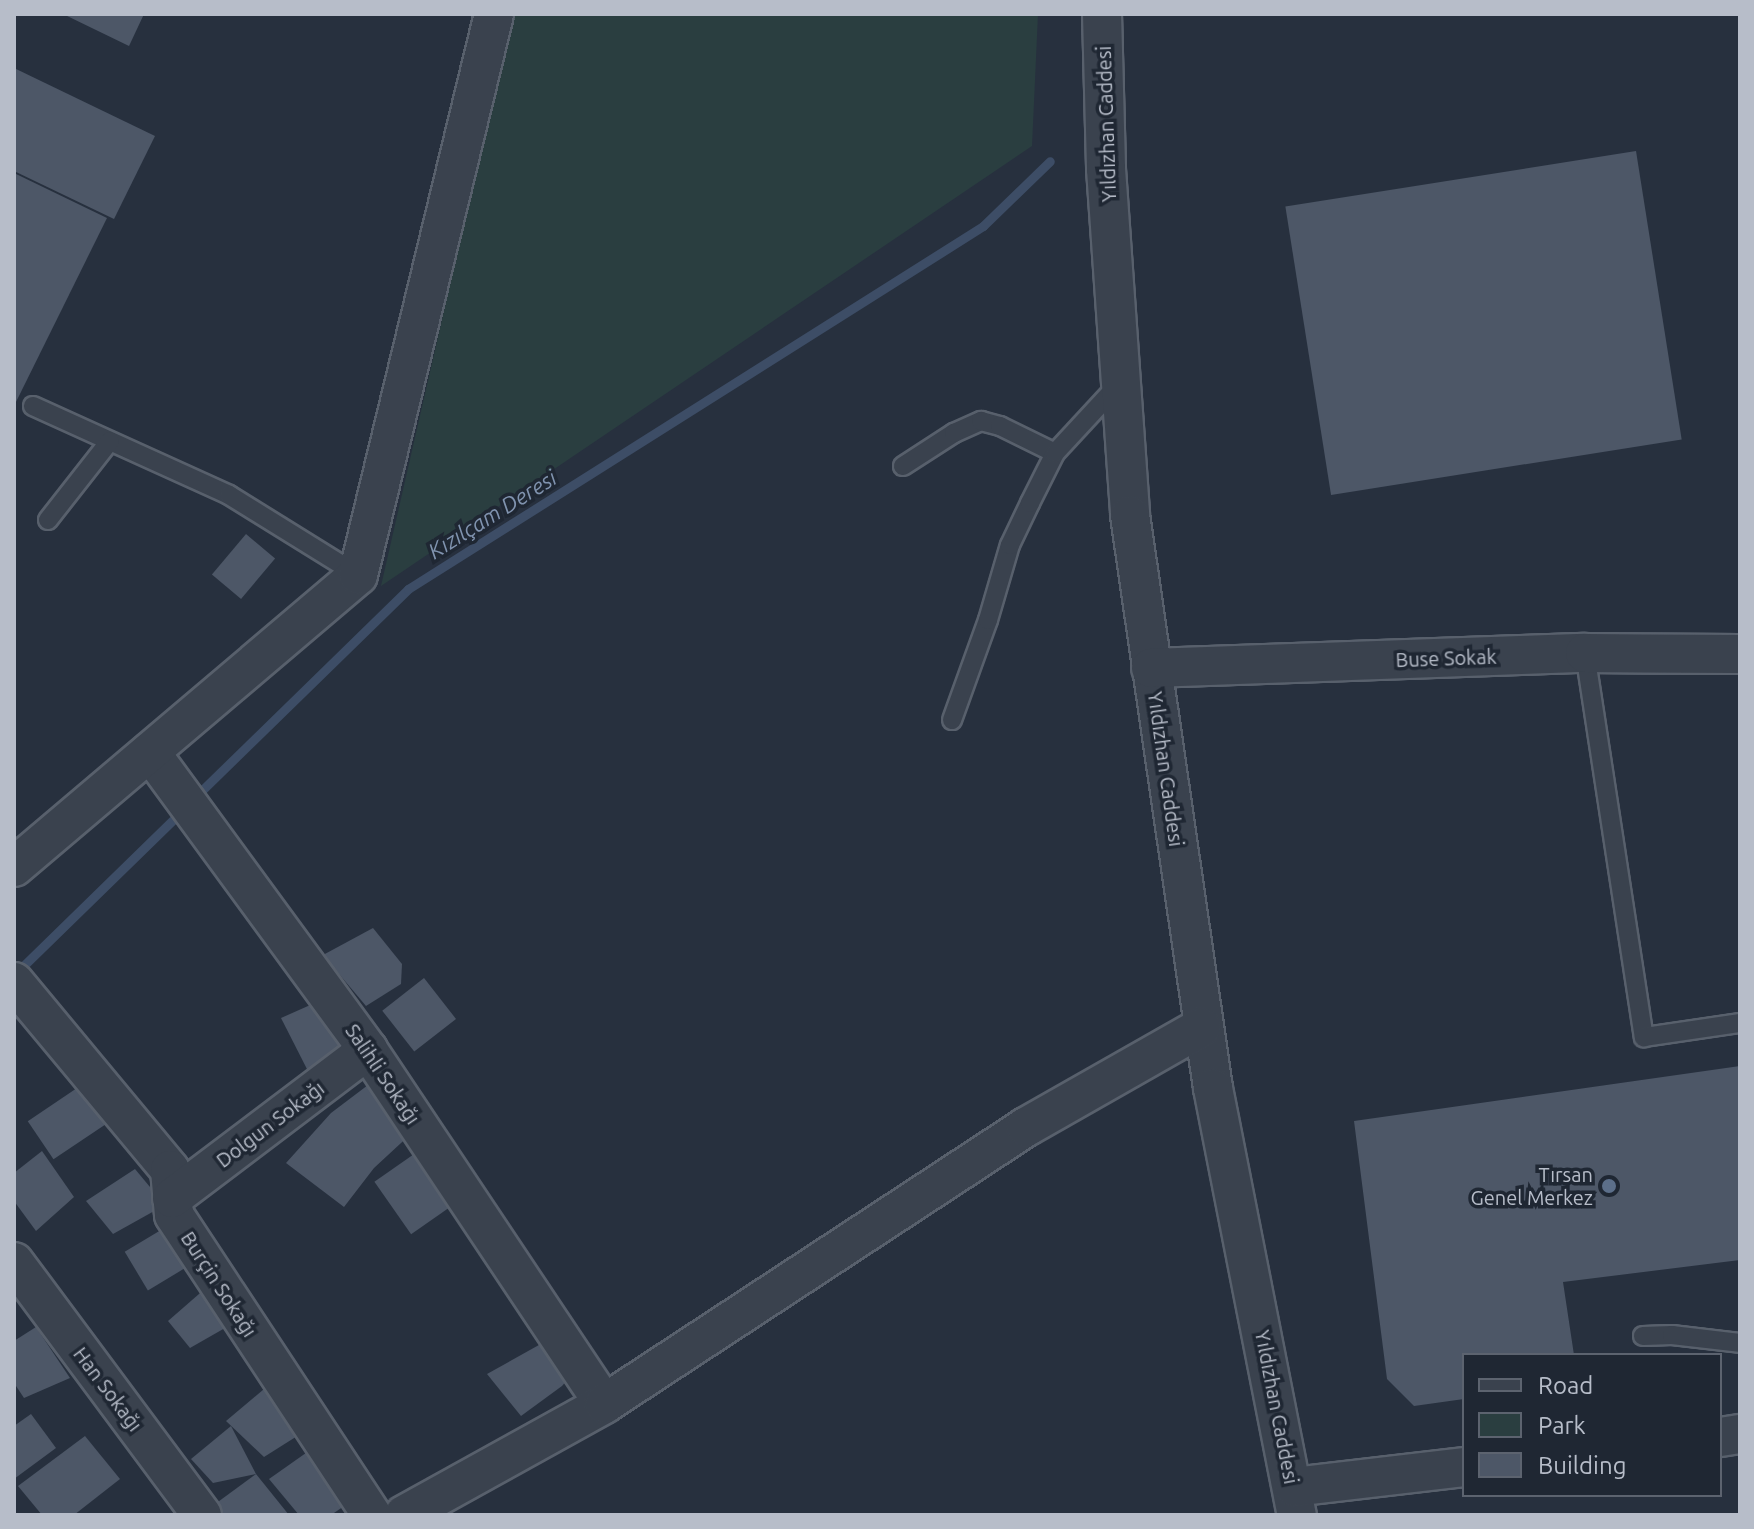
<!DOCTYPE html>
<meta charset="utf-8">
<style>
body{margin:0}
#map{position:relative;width:1754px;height:1529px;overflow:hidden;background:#27303e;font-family:Ubuntu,sans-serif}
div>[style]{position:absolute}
.green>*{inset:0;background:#2a3e40}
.stream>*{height:9px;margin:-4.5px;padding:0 4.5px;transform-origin:4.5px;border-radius:4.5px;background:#3d4d66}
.building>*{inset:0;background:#4d5767;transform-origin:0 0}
.roads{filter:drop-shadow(2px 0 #58606c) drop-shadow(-2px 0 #58606c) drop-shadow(0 2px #58606c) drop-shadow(0 -2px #58606c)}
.service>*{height:18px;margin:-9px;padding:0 9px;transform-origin:9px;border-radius:9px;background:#3a424e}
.minor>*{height:38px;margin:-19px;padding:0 19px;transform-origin:19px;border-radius:19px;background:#3a424e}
.dots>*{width:22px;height:22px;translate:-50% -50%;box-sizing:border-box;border:4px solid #1f2733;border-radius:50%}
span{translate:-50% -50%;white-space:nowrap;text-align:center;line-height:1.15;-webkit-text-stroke:7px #1f2733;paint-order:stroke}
.street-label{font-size:20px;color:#b7bdc9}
.poi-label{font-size:20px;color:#b7bdc9}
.right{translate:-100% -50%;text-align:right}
.water-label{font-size:22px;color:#8093af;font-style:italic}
.frame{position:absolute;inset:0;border:16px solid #b7bdc9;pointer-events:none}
.legend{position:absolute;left:1462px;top:1353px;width:260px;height:144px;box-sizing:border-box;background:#1f2733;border:2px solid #5c636f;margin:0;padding:10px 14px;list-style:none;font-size:24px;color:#b7bdc9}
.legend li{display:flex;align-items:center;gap:16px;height:40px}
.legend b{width:40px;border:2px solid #5c636f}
</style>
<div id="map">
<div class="green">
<i style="clip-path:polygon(512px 14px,1038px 14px,1032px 146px,381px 586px)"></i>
</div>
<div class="stream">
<i style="left:193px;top:799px;width:301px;rotate:-44.3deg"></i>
<i style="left:408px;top:589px;width:680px;rotate:-32.26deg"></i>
<i style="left:983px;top:226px;width:93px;rotate:-44.1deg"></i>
<i style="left:16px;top:973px;width:233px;rotate:-44.3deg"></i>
</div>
<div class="building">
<i style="clip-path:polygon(63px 14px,144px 14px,129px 46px)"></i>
<i style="clip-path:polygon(14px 68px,155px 136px,114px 219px,14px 171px)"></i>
<i style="left:1636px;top:151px;width:292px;height:355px;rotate:81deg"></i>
<i style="clip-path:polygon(14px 173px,107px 218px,14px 406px)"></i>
<i style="left:246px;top:534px;width:38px;height:53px;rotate:40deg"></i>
<i style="clip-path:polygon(373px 928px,402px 964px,401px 984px,366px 1006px,323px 955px)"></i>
<i style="left:424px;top:978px;width:52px;height:53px;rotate:52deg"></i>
<i style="clip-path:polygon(317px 1002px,352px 1050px,310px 1075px,281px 1018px)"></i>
<i style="clip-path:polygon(1740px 1066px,1740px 1260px,1563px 1282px,1574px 1355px,1464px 1355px,1464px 1399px,1414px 1406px,1387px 1379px,1354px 1121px)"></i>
<i style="clip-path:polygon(368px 1085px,414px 1131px,374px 1168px,344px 1207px,286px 1163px,331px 1113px)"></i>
<i style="left:80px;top:1086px;width:46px;height:63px;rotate:56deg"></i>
<i style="clip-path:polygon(42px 1151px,74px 1197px,36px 1231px,14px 1201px,14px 1173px)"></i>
<i style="left:417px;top:1152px;width:64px;height:52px;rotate:55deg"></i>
<i style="clip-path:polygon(135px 1169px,165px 1205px,113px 1234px,86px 1201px)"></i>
<i style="left:171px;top:1224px;width:45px;height:54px;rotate:59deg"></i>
<i style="clip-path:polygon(207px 1287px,232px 1324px,190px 1348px,168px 1321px)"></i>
<i style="clip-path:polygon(36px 1327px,70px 1378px,24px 1398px,14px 1383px,14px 1341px)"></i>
<i style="clip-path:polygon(555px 1336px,578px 1368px,562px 1386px,521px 1416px,487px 1374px)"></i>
<i style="clip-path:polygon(270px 1384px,302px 1433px,264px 1457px,226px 1421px)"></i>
<i style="clip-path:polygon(31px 1414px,56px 1448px,14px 1479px,14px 1426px)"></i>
<i style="clip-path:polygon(231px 1426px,256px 1474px,213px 1483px,191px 1459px)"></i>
<i style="clip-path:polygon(85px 1436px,120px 1479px,74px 1515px,42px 1515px,18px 1486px)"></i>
<i style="clip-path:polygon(313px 1448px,353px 1500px,331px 1515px,299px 1515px,269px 1479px)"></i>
<i style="clip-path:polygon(256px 1474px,289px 1515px,217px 1515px,211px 1507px)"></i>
</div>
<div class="roads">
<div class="service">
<i style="left:33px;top:406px;width:215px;rotate:24.4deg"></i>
<i style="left:229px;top:495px;width:152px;rotate:31.8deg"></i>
<i style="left:903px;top:466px;width:61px;rotate:-32.9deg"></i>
<i style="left:954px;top:433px;width:30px;rotate:-24deg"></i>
<i style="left:981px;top:421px;width:20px;rotate:15deg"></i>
<i style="left:1000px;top:426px;width:61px;rotate:26.1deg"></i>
<i style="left:48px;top:520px;width:100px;rotate:-51.9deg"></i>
<i style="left:1585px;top:653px;width:389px;rotate:81.3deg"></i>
<i style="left:1644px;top:1037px;width:97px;rotate:-8.3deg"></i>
<i style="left:952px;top:720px;width:106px;rotate:-70.2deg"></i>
<i style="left:988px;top:620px;width:78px;rotate:-73.7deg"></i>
<i style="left:1010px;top:545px;width:47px;rotate:-64.5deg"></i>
<i style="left:1030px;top:503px;width:56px;rotate:-63.4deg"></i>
<i style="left:1055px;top:453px;width:94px;rotate:-47.2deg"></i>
<i style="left:1643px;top:1336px;width:29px;rotate:-2deg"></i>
<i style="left:1672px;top:1335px;width:68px;rotate:6.7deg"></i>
</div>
<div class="minor">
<i style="left:1102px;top:14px;width:155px;rotate:88.5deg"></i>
<i style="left:1106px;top:169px;width:347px;rotate:86deg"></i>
<i style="left:1130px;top:515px;width:579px;rotate:81.76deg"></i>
<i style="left:1213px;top:1088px;width:435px;rotate:78.9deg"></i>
<i style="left:1151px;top:668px;width:434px;rotate:-2deg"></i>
<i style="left:1585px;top:653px;width:155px;rotate:0.4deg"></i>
<i style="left:150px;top:752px;width:369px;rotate:53.8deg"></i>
<i style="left:368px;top:1050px;width:425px;rotate:56.3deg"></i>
<i style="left:14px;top:867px;width:451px;rotate:-40.3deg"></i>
<i style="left:358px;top:575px;width:577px;rotate:-76.37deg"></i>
<i style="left:14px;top:982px;width:244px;rotate:50.3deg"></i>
<i style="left:170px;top:1170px;width:45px;rotate:84.9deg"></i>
<i style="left:174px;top:1215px;width:359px;rotate:56.6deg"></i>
<i style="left:172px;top:1198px;width:246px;rotate:-37.1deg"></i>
<i style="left:14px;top:1262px;width:315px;rotate:53.4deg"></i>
<i style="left:1720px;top:1437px;width:20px;rotate:-9deg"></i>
<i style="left:1294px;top:1487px;width:171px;rotate:-6.7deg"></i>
<i style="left:404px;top:1515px;width:229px;rotate:-29deg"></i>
<i style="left:604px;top:1404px;width:505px;rotate:-33.28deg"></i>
<i style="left:1026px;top:1127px;width:202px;rotate:-29.6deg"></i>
</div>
</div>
<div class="dots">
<i style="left:1609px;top:1186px;background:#5c6f8a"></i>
</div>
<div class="street-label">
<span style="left:1106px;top:124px;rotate:-92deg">Yıldızhan Caddesi</span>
<span style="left:1446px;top:658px;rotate:-2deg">Buse Sokak</span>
<span style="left:1166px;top:769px;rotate:82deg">Yıldızhan Caddesi</span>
<span style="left:383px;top:1074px;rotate:56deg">Salihli Sokağı</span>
<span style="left:270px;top:1124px;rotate:-37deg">Dolgun Sokağı</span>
<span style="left:219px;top:1284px;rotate:57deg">Burçin Sokağı</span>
<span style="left:108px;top:1389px;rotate:53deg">Han Sokağı</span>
<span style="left:1277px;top:1407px;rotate:79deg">Yıldızhan Caddesi</span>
</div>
<div class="poi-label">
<span class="right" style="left:1593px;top:1186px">Tırsan<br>Genel Merkez</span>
</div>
<div class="water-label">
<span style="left:492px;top:514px;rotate:-32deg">Kızılçam Deresi</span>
</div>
<div class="frame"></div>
<ul class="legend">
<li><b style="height:10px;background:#3a424e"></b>Road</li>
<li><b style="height:22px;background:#2a3e40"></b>Park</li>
<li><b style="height:22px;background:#4d5767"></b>Building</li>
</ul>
</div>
